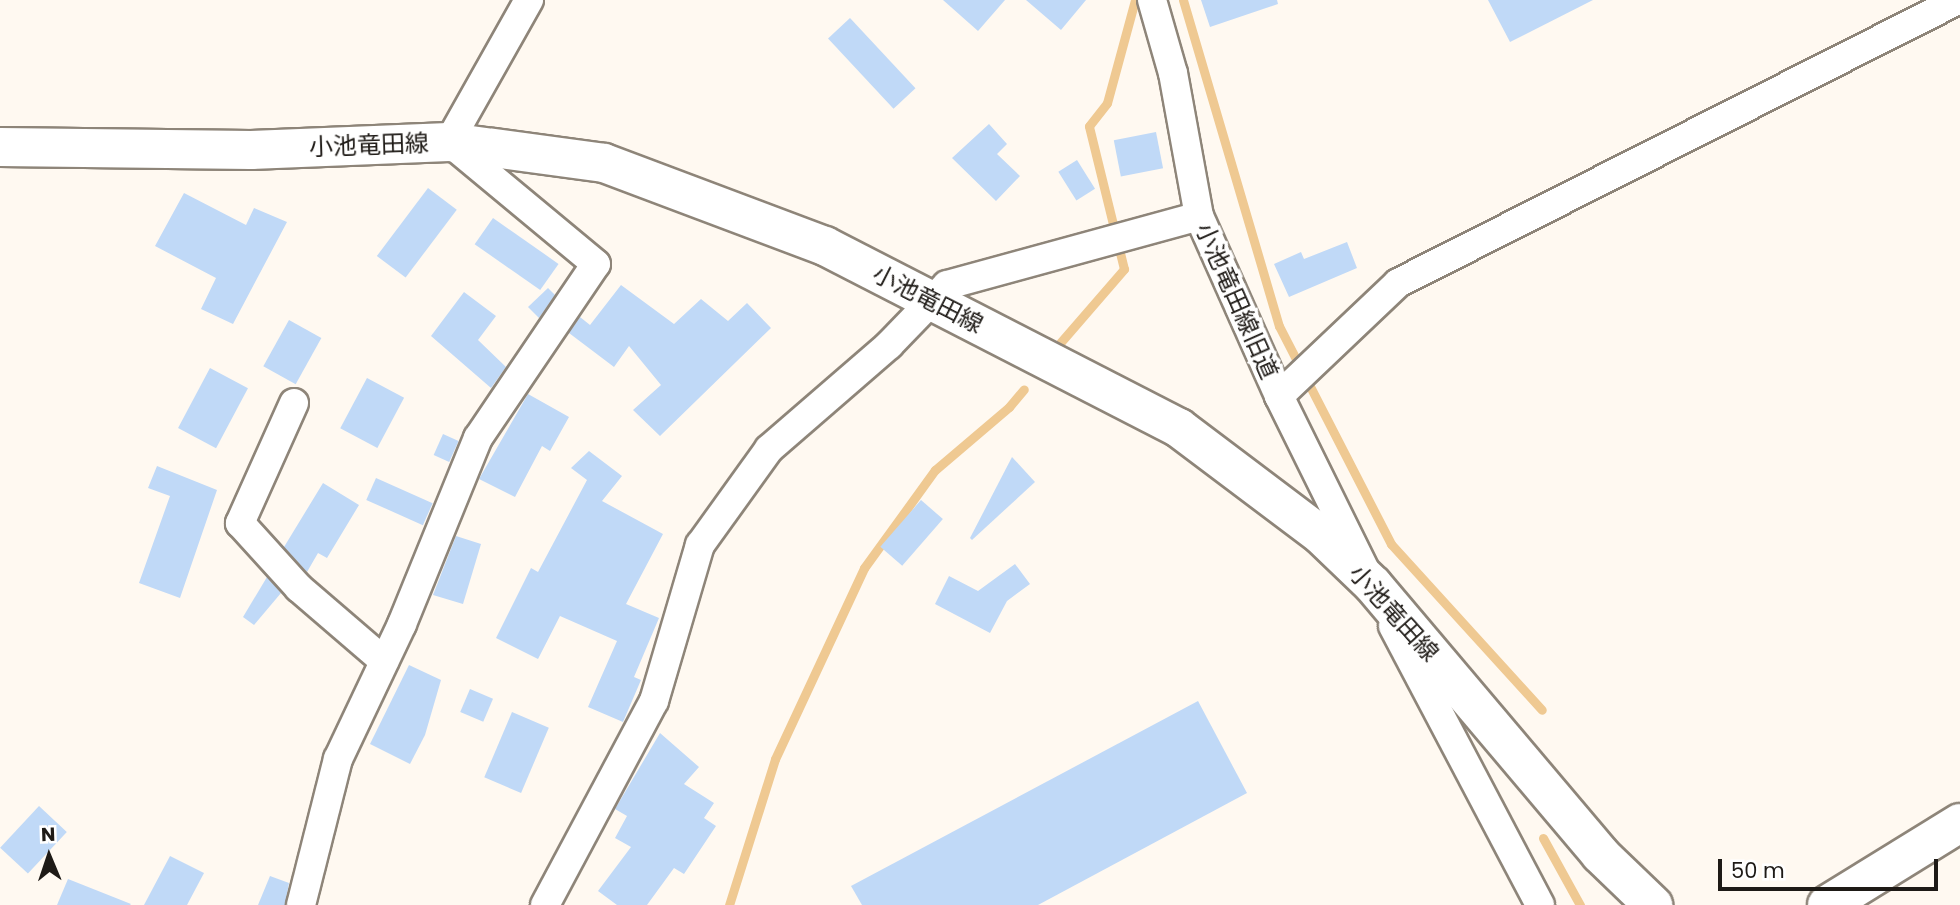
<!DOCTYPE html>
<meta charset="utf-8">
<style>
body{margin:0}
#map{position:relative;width:1960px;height:905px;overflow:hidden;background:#fff9f1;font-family:Poppins,"Noto Sans JP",sans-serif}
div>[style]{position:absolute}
.stream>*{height:9px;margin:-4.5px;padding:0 4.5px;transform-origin:4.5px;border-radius:4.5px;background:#efc992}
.building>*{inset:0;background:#c0d9f7;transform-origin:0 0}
.roads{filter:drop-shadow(2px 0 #8e8579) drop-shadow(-2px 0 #8e8579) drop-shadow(0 2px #8e8579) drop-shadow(0 -2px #8e8579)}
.minor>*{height:28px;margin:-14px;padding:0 14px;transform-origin:14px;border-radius:14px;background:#fff}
.secondary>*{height:38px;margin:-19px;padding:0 19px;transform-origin:19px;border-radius:19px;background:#fff}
.trunk>*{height:38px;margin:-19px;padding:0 19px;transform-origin:19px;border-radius:19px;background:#fff}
span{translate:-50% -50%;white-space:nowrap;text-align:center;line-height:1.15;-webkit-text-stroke:7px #fff;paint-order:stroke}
.street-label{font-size:24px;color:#1e1a16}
.north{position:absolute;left:14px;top:821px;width:70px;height:70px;-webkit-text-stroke:5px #fff;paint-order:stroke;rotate:358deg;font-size:19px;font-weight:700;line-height:28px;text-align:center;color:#1e1a16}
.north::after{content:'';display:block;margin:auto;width:24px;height:32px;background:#1e1a16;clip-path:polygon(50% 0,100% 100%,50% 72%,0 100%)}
.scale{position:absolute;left:1718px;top:859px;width:220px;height:32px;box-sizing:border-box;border:4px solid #1e1a16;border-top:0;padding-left:9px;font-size:21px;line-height:24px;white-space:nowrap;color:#1e1a16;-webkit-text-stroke:5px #fff;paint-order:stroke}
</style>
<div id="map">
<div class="stream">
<i style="left:1183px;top:0;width:340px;rotate:73.6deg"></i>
<i style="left:1279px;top:326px;width:245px;rotate:62.8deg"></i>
<i style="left:1391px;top:544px;width:224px;rotate:47.7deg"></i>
<i style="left:1060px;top:343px;width:98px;rotate:-49.1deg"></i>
<i style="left:1124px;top:269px;width:147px;rotate:-103.8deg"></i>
<i style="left:1089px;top:126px;width:29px;rotate:-52deg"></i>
<i style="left:1107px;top:103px;width:107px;rotate:-74.8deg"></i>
<i style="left:1543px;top:838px;width:77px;rotate:61.1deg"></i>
<i style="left:729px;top:905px;width:153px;rotate:-72.5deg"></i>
<i style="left:775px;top:759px;width:211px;rotate:-65deg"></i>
<i style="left:864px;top:568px;width:121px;rotate:-54.1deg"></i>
<i style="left:935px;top:470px;width:97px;rotate:-40.4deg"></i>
<i style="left:1009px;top:407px;width:23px;rotate:-50deg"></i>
</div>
<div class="building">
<i style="clip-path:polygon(943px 0,1005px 0,978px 31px)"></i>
<i style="clip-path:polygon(1026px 0,1086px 0,1061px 30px)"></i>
<i style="clip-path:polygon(1201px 0,1277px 0,1278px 4px,1210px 27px)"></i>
<i style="clip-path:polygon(1488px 0,1593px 0,1510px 42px)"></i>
<i style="left:850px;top:18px;width:96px;height:30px;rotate:47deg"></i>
<i style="clip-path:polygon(989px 124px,1007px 144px,997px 154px,1020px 176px,996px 201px,952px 158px)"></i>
<i style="left:1156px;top:132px;width:37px;height:43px;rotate:79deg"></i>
<i style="left:1077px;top:160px;width:34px;height:22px;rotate:58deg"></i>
<i style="left:428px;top:188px;width:36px;height:85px;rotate:37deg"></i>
<i style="clip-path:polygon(184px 193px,246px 225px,254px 208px,287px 222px,233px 324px,201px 309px,216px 278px,155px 246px)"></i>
<i style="left:493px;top:218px;width:80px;height:32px;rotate:35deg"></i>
<i style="clip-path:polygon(1347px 242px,1357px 268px,1289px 297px,1274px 264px,1301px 252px,1304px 259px)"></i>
<i style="clip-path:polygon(621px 285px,674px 324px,701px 299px,728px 321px,747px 303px,771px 328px,660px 436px,633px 410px,661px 385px,629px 346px,614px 367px,569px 333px,580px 317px,590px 325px)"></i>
<i style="clip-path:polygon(548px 288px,555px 295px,539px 318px,528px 307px)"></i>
<i style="clip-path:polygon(464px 292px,496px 316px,478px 340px,506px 367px,491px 388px,431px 336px)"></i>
<i style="left:289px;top:320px;width:37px;height:53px;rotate:29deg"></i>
<i style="left:210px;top:368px;width:43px;height:68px;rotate:28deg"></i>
<i style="left:367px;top:378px;width:42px;height:57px;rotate:28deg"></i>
<i style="clip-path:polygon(528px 394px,569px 417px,550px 451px,542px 446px,515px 497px,479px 479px)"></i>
<i style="left:443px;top:434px;width:17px;height:23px;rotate:24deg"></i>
<i style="clip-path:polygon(589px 451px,622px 476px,602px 501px,663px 534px,626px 604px,659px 618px,634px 677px,641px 680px,623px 722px,588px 707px,617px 641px,560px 616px,538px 659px,496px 638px,531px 568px,538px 572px,587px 480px,571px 468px)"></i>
<i style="clip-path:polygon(1012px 457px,1035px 482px,972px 540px,970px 538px)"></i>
<i style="clip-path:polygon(157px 466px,217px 490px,180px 598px,139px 583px,170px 496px,148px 488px)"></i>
<i style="left:376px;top:478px;width:62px;height:24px;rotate:24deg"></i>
<i style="clip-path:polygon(323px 483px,359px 505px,327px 558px,318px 553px,307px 572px,284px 547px)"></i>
<i style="left:921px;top:500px;width:29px;height:62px;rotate:41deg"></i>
<i style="clip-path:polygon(456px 536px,481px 544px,463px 604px,433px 595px)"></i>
<i style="clip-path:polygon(1015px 564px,1030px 584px,1007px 601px,990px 633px,935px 604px,949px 576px,978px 591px)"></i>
<i style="clip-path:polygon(267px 577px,281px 593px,254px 625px,243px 617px)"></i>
<i style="clip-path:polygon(409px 665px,441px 680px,425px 735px,410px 764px,370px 744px)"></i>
<i style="left:470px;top:689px;width:25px;height:25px;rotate:23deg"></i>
<i style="clip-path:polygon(1198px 701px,1247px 793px,1038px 905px,862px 905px,851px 886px)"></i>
<i style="left:512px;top:712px;width:40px;height:71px;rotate:23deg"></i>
<i style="clip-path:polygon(660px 733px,699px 767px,684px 784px,714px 803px,704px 818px,716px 826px,684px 874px,674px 868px,647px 905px,617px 905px,598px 891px,631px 847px,615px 838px,627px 816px,615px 809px)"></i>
<i style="left:39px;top:806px;width:38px;height:57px;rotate:43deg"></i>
<i style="clip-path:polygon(170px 856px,204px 873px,187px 905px,144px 905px)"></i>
<i style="clip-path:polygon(270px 876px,289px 883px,285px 905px,258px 905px)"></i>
<i style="clip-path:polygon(68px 879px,131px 904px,130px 905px,57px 905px)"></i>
</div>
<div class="roads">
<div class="minor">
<i style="left:1152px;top:0;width:76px;rotate:74deg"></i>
<i style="left:1173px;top:73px;width:145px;rotate:79.7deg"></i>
<i style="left:1199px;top:216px;width:197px;rotate:66deg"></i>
<i style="left:1279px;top:396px;width:192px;rotate:63.7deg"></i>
<i style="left:1279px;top:396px;width:164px;rotate:-43.5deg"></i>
<i style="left:1398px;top:283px;width:627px;rotate:-26.81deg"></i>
<i style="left:294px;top:403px;width:132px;rotate:114.2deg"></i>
<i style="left:240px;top:523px;width:88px;rotate:47.8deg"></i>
<i style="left:299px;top:588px;width:112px;rotate:40.7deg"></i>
<i style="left:1393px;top:626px;width:315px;rotate:62.2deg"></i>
<i style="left:301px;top:905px;width:151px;rotate:-75.8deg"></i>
<i style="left:338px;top:759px;width:149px;rotate:-64.6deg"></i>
<i style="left:402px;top:624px;width:201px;rotate:-67.8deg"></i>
<i style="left:478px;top:438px;width:210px;rotate:-55.9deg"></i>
<i style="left:596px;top:264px;width:191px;rotate:-140.3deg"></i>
<i style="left:449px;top:142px;width:163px;rotate:-60.6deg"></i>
<i style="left:545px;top:905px;width:231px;rotate:-61.9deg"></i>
<i style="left:654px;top:701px;width:163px;rotate:-73.6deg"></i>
<i style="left:700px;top:545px;width:118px;rotate:-54.3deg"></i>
<i style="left:769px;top:449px;width:159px;rotate:-40.9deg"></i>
<i style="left:889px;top:345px;width:83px;rotate:-46deg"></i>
<i style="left:947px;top:285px;width:261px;rotate:-15.3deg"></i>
</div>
<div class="secondary">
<i style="left:0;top:147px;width:251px;rotate:0.7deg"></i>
<i style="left:251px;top:150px;width:198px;rotate:-2.3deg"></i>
<i style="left:449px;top:142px;width:156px;rotate:7.7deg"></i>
<i style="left:604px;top:163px;width:236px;rotate:20.6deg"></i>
<i style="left:825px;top:246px;width:398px;rotate:27.2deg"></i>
<i style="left:1179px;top:428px;width:178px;rotate:37deg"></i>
<i style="left:1321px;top:535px;width:72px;rotate:43.9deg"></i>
<i style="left:1373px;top:585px;width:352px;rotate:49.8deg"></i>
<i style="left:1600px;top:854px;width:74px;rotate:43.9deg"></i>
</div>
<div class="trunk">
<i style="left:1827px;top:905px;width:156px;rotate:-31.7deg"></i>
</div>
</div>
<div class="street-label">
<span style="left:369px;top:145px;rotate:-2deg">小池竜田線</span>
<span style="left:928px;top:299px;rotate:27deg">小池竜田線</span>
<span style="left:1237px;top:301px;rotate:66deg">小池竜田線旧道</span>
<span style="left:1394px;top:613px;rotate:48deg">小池竜田線</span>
</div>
<div class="north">N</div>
<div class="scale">50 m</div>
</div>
